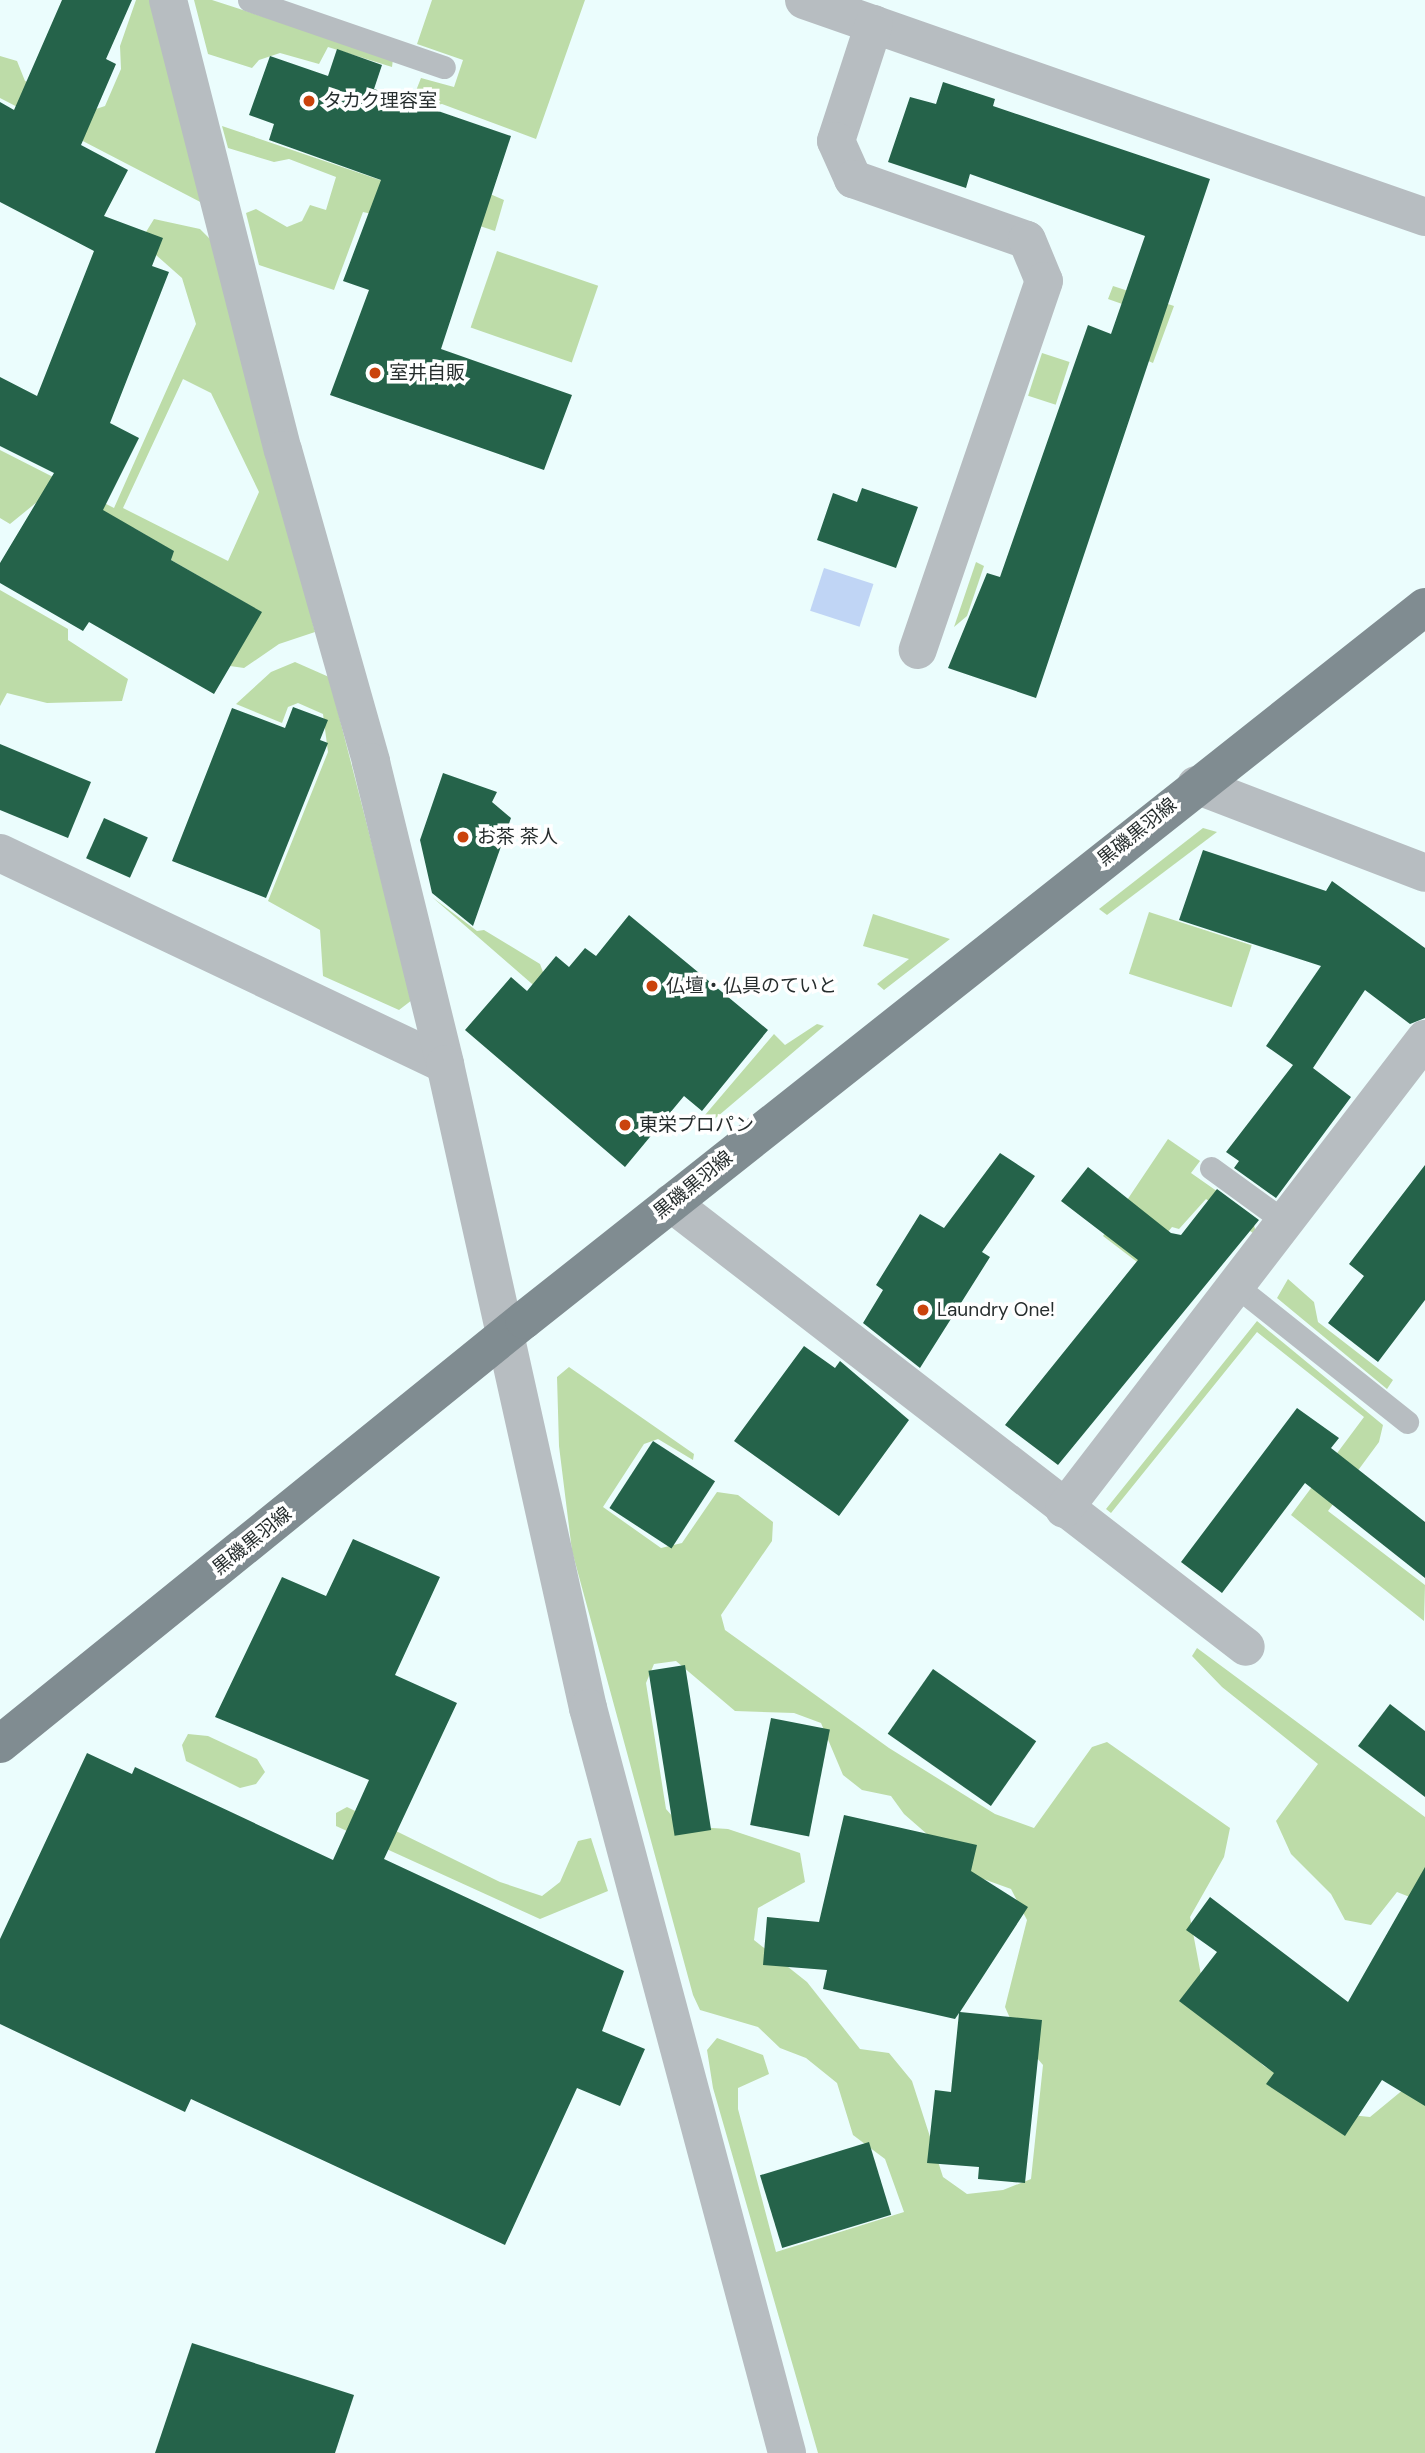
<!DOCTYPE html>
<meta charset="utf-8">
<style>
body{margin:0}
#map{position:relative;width:1425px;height:2453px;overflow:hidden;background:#ebfdfd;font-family:"DM Sans","Noto Sans JP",sans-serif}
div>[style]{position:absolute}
.green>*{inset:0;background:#bddca8;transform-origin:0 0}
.water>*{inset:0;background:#c0d5f5;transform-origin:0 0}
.building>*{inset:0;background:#25634a;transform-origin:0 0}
.service>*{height:23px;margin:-11.5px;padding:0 11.5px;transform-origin:11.5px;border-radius:11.5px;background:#b7bdc1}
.minor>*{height:38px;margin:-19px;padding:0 19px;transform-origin:19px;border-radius:19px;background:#b7bdc1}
.tertiary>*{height:38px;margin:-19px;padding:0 19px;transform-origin:19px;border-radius:19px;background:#b7bdc1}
.primary>*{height:38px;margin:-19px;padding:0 19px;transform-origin:19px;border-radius:19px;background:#808c91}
.dots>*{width:19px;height:19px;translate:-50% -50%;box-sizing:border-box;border:4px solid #fff;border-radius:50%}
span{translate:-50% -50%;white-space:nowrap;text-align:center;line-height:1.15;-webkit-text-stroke:7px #fff;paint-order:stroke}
.poi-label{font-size:19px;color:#272e2e}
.left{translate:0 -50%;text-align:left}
.street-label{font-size:19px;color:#272e2e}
</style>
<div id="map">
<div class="green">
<i style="clip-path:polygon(136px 0,152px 0,208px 206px,0 98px,0 56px,17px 61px,25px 81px,93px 110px,105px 106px,121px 69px,120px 46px)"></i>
<i style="clip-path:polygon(194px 0,212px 0,393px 59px,392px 67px,328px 47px,319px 64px,280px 53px,259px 60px,252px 68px,208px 54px)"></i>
<i style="clip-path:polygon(432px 0,585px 0,536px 139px,442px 104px,420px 108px,402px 126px,421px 78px,454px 87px,463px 60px,417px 44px)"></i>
<i style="clip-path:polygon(222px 126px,474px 212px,483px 191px,504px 200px,495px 231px,431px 210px,417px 224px,363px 212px,334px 290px,259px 265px,246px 213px,256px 209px,287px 227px,302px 221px,310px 205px,326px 210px,336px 177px,289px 159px,274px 162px,228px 148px)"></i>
<i style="clip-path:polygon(evenodd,154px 219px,200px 229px,215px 244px,315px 632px,279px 644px,244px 668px,230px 666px,261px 612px,171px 560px,173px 551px,134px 528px,120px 551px,37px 502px,10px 524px,0 518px,0 450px,114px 508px,196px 324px,182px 278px,156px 255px,146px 232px,154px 219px,183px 379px,211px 393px,259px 492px,228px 561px,123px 508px,183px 379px)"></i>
<i style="left:497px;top:251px;width:107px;height:81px;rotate:19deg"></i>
<i style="clip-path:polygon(1113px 286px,1174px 306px,1153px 363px,1146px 360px,1159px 317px,1108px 299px)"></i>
<i style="left:1042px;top:353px;width:29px;height:45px;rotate:18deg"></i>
<i style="clip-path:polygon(976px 562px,984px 566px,967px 616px,954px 627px)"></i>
<i style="clip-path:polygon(0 590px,68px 629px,68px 640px,128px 679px,122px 701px,47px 703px,7px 693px,0 706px)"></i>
<i style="clip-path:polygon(295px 662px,329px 677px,412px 1000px,399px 1010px,323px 976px,320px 930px,268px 901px,328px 752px,323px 714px,298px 703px,288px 707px,282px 723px,236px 704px,271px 672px)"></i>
<i style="clip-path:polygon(1203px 828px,1217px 832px,1107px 915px,1099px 909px)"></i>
<i style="clip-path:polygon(432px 897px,477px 931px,484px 930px,540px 964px,546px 980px,608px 1050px)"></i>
<i style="left:1149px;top:912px;width:108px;height:65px;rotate:18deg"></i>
<i style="clip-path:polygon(873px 914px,950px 939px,884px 990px,877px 984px,909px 959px,863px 946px)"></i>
<i style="clip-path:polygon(817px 1024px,824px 1026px,711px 1122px,705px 1115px,774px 1034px,785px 1045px)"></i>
<i style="clip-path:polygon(1168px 1139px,1200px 1161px,1191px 1173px,1251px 1215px,1257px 1236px,1206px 1199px,1179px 1229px,1172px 1227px,1141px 1265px,1103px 1236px)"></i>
<i style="clip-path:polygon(1288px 1279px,1314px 1302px,1318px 1322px,1393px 1380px,1387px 1389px,1277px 1298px)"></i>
<i style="clip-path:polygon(1257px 1321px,1383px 1425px,1379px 1442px,1328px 1511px,1425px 1585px,1424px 1621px,1291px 1515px,1364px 1417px,1257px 1332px,1111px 1513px,1106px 1509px)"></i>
<i style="clip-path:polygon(evenodd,569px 1367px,694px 1454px,693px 1460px,658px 1439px,644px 1444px,603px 1507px,661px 1548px,682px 1543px,717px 1492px,738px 1495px,773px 1522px,772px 1541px,721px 1615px,725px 1630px,889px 1748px,995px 1814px,1034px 1828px,1092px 1747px,1107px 1742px,1230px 1828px,1224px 1857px,1190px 1917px,1209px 2017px,1264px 2066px,1341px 2114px,1370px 2117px,1404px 2089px,1425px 2057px,1425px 2453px,818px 2453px,713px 2088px,707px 2050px,717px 2038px,763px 2055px,769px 2074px,738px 2088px,738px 2109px,776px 2252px,904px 2212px,885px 2159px,853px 2135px,837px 2083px,806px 2058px,780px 2048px,758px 2027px,700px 2010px,693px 1995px,572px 1551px,559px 1446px,557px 1377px,569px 1367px,676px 1661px,735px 1711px,794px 1713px,821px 1723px,843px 1775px,862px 1790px,891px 1796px,904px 1814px,975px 1876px,1011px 1889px,1027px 1920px,1005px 2007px,1018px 2036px,1043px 2065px,1031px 2179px,1003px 2190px,967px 2194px,943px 2177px,912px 2081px,889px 2053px,860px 2049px,807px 1982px,754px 1940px,758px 1908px,805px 1882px,800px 1853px,728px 1829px,681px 1826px,666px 1809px,646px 1683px,654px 1664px,676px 1661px)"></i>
<i style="clip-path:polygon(1197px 1648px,1425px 1817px,1425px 1903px,1397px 1892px,1371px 1925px,1345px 1920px,1331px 1894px,1291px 1854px,1276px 1821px,1318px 1764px,1222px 1687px,1192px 1656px)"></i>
<i style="clip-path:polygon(188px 1734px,208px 1736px,257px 1759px,265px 1772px,256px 1784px,240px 1788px,186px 1761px,182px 1745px)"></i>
<i style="clip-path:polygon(347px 1807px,500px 1882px,542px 1896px,560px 1882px,578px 1841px,591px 1838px,608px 1891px,540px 1919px,336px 1826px,336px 1813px)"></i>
</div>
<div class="water">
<i style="left:824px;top:568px;width:52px;height:45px;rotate:18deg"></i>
</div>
<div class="building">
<i style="clip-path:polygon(62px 0,132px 0,106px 59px,116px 64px,81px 145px,128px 170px,104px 216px,163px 238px,152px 266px,169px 272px,110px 423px,139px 438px,103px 510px,174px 551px,171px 560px,262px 612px,214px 694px,89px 622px,83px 631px,0 583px,0 563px,54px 473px,0 446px,0 377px,37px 396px,94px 251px,0 202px,0 102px,14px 110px)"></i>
<i style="clip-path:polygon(337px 49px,382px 65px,374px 89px,511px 136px,441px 349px,572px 395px,544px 470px,330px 395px,369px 290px,343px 281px,381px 180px,269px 140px,274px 124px,249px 115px,270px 56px,328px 76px)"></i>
<i style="clip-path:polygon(943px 82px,995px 99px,993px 106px,1210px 179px,1036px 698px,948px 668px,987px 573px,1000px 577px,1088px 325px,1111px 334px,1145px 236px,970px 174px,966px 188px,888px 162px,910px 97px,936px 104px)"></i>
<i style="clip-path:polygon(862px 488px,918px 507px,896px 568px,817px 540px,833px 493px,857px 502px)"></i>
<i style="clip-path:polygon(293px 707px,328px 720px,320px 740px,328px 743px,266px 898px,172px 861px,232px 708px,285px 728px)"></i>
<i style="clip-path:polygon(0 744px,91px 782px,68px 838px,0 810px)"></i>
<i style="clip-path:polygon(443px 773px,497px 792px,492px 802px,511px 818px,473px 926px,432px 893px,420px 840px)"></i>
<i style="left:104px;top:818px;width:48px;height:44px;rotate:24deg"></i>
<i style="clip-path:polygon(1203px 850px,1326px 891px,1332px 881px,1425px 948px,1425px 1018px,1410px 1024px,1365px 990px,1313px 1068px,1351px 1097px,1276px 1198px,1234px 1168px,1239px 1161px,1226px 1152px,1293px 1065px,1266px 1046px,1321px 966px,1179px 920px)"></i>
<i style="clip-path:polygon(629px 915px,768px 1030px,702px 1111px,684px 1096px,625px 1167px,465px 1030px,511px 977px,527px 991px,556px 956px,569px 967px,585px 948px,596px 956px)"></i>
<i style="clip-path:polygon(1000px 1153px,1035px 1176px,982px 1252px,990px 1257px,920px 1368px,863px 1323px,883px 1290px,876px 1285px,920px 1214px,944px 1228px)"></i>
<i style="clip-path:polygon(1425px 1165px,1425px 1300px,1378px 1362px,1328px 1323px,1364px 1276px,1349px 1264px)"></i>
<i style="clip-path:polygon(1088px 1167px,1171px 1233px,1181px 1235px,1217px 1189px,1259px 1220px,1058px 1465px,1005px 1425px,1138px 1260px,1061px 1201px)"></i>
<i style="clip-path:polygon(804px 1346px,835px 1368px,840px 1361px,909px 1420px,839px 1516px,734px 1441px)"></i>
<i style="clip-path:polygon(1297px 1408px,1339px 1438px,1331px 1448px,1425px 1522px,1425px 1578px,1305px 1483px,1222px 1593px,1181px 1562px)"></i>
<i style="left:653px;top:1441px;width:74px;height:80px;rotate:33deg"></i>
<i style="clip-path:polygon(353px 1539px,440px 1577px,395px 1675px,457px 1703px,384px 1859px,624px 1971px,602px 2031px,645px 2049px,620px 2106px,577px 2088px,505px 2245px,191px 2099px,185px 2112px,0 2024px,0 1939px,87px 1753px,132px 1774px,135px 1767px,333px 1860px,369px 1780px,215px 1717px,282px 1577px,326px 1596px)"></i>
<i style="left:685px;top:1665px;width:167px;height:37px;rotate:81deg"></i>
<i style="left:933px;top:1669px;width:126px;height:79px;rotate:35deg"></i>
<i style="clip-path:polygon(1390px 1704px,1425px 1731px,1425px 1797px,1358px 1746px)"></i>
<i style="left:771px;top:1718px;width:60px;height:109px;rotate:11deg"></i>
<i style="clip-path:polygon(844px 1815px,977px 1845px,971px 1871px,1028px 1907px,960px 2012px,1042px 2020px,1025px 2183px,978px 2179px,979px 2167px,927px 2163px,935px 2090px,951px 2092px,959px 2013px,955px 2019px,823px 1989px,827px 1970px,763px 1965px,767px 1917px,819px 1922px)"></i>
<i style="clip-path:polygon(1425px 1867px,1425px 2106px,1382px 2080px,1345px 2136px,1266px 2084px,1274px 2073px,1179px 2001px,1217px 1952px,1186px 1930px,1210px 1897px,1348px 2002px)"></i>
<i style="left:869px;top:2142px;width:76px;height:114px;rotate:73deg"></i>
<i style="clip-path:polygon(192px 2343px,354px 2395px,335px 2453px,155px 2453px)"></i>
</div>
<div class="service">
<i style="left:249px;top:0;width:206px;rotate:19deg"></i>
<i style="left:1211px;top:1168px;width:90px;rotate:36deg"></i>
<i style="left:1235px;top:1285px;width:220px;rotate:38.5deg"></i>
</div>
<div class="minor">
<i style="left:804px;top:0;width:658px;rotate:19.26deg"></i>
<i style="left:874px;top:24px;width:123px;rotate:108deg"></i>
<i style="left:836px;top:141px;width:42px;rotate:65.9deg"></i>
<i style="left:853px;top:179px;width:184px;rotate:19.3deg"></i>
<i style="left:1027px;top:240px;width:44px;rotate:67.5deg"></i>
<i style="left:1044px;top:281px;width:390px;rotate:108.9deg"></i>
<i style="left:1196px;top:785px;width:245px;rotate:21deg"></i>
<i style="left:0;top:853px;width:492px;rotate:25.4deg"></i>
<i style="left:671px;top:1203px;width:726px;rotate:37.67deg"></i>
<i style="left:1064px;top:1509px;width:593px;rotate:-52.47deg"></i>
</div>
<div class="tertiary">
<i style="left:168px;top:0;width:464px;rotate:75.7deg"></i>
<i style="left:283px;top:450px;width:324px;rotate:74.2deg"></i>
<i style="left:371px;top:762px;width:311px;rotate:76.2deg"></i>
<i style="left:445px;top:1064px;width:660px;rotate:77.48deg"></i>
<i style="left:588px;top:1708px;width:771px;rotate:75.04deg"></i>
</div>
<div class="primary">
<i style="left:0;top:1744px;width:674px;rotate:-38.98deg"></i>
<i style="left:524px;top:1320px;width:1149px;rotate:-38.36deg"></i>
</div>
<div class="dots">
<i style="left:309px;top:101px;background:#ca430c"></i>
<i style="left:375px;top:373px;background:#ca430c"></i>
<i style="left:463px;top:837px;background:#ca430c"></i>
<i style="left:652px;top:986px;background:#ca430c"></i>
<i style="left:625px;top:1125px;background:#ca430c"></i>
<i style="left:923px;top:1310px;background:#ca430c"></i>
</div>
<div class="poi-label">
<span class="left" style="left:323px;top:101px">タカク理容室</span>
<span class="left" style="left:389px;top:373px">室井自販</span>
<span class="left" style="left:477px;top:837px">お茶 茶人</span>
<span class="left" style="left:666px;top:986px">仏壇・仏具のていと</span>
<span class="left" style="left:639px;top:1125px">東栄プロパン</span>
<span class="left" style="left:937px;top:1310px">Laundry One!</span>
</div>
<div class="street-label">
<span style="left:1137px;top:832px;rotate:-39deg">黒磯黒羽線</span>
<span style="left:693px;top:1185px;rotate:-39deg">黒磯黒羽線</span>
<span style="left:252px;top:1541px;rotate:-39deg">黒磯黒羽線</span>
</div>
</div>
